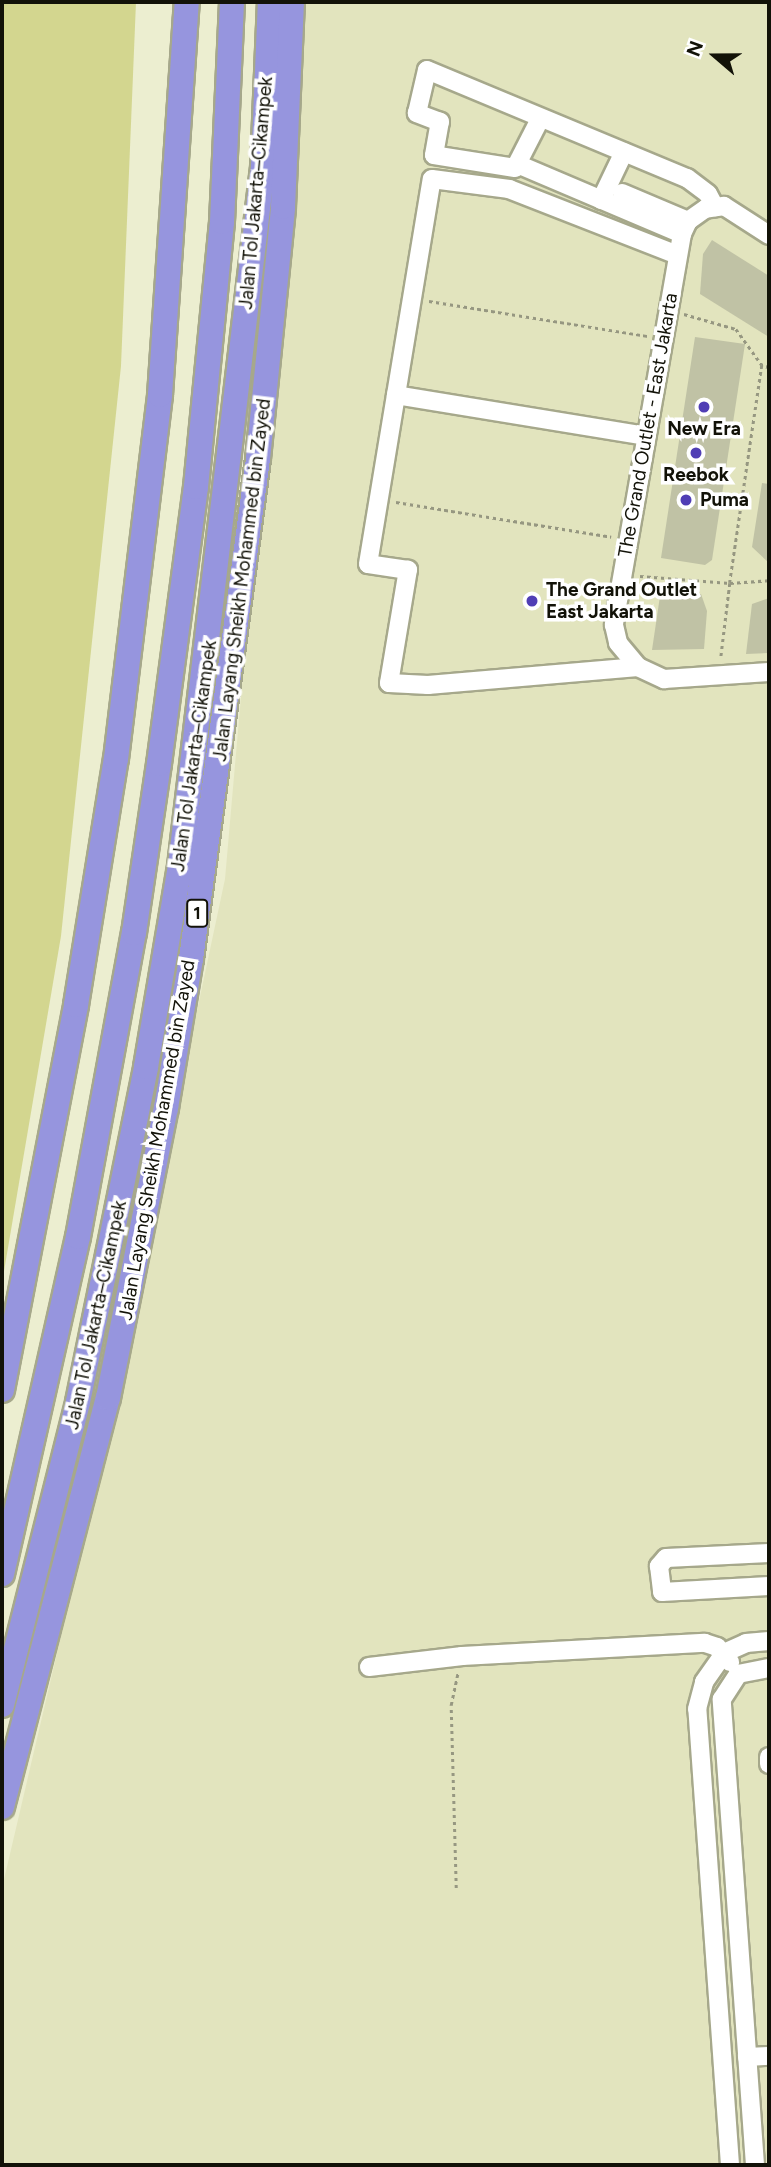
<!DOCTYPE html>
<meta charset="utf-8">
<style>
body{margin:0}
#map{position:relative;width:771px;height:2167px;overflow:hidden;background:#eceed0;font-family:Figtree,sans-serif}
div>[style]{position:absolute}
.built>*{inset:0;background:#e2e4be}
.green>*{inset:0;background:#d3d68f}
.building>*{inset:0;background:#c0c2a5}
.path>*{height:2.5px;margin-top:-1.25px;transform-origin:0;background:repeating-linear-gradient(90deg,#969781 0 3.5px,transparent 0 7px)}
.roads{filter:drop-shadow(2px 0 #a6a88b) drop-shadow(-2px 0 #a6a88b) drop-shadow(0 2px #a6a88b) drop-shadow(0 -2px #a6a88b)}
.minor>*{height:18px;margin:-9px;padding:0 9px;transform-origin:9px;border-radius:9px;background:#fff}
.highway>*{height:24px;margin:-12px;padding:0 12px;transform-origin:12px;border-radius:12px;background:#9695de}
.dots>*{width:19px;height:19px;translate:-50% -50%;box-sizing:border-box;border:4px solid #fff;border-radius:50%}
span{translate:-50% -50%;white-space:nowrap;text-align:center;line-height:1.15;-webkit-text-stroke:7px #fff;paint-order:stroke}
.shield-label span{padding:2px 5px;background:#fff;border:2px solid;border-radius:5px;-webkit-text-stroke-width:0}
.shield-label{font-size:18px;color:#121208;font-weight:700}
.street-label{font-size:19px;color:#121208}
.poi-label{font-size:19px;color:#121208;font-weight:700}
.left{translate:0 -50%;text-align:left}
.frame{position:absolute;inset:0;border:4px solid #121208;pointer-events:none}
.north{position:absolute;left:680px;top:21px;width:70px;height:70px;-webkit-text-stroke:5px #fff;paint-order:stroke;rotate:290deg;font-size:19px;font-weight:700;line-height:28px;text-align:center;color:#121208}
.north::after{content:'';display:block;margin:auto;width:24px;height:32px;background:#121208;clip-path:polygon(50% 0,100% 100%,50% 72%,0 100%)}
</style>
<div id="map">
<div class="built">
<i style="clip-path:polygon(286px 2px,769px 2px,769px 2165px,2px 2165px,2px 1888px,95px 1491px,225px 879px,255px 537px)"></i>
</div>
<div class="green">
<i style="clip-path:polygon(2px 2px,136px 2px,121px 366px,61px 936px,2px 1283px)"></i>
</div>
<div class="building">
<i style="clip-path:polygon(712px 240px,769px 276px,769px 337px,700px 294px,703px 254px)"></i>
<i style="clip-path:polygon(695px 337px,745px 344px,712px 560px,705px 565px,661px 558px)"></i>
<i style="clip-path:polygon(762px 483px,769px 484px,769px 563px,752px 547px)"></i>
<i style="clip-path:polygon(701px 594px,707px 611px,704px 649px,652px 650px,660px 596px)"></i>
<i style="clip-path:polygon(769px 598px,769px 653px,746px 654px,752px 604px)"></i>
</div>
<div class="path">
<i style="left:429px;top:301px;width:222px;rotate:9.1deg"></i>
<i style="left:684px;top:314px;width:54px;rotate:16.1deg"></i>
<i style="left:736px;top:329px;width:44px;rotate:54.2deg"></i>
<i style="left:769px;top:368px;width:8px;rotate:-157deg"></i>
<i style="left:762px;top:365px;width:220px;rotate:98.4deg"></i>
<i style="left:730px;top:583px;width:39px;rotate:-4deg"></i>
<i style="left:396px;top:502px;width:218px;rotate:9.2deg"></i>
<i style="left:640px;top:576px;width:90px;rotate:4.4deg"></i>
<i style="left:730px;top:583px;width:75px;rotate:96.9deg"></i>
<i style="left:456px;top:1888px;width:183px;rotate:-91.6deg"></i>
<i style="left:451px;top:1705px;width:33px;rotate:-78deg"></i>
</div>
<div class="roads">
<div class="minor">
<i style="left:517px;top:164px;width:51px;rotate:-62.9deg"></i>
<i style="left:622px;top:193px;width:72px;rotate:23deg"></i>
<i style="left:601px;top:200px;width:53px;rotate:-64.4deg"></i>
<i style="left:682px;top:234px;width:179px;rotate:-157deg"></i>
<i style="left:517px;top:164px;width:4px;rotate:117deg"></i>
<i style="left:515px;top:168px;width:82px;rotate:-170.9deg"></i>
<i style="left:434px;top:155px;width:34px;rotate:-80deg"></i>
<i style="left:440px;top:122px;width:25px;rotate:-159deg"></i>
<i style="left:417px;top:113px;width:44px;rotate:-76.9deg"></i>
<i style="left:427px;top:70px;width:282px;rotate:22.6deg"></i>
<i style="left:687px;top:178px;width:26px;rotate:37deg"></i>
<i style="left:708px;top:194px;width:15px;rotate:62deg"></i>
<i style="left:769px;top:235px;width:54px;rotate:-147.2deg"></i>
<i style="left:724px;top:206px;width:19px;rotate:171deg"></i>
<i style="left:705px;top:209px;width:21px;rotate:145deg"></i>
<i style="left:688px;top:221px;width:14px;rotate:115deg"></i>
<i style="left:682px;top:234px;width:397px;rotate:99.9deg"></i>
<i style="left:614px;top:625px;width:18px;rotate:77deg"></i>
<i style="left:618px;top:643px;width:31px;rotate:50deg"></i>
<i style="left:638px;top:667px;width:29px;rotate:25deg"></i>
<i style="left:664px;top:679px;width:105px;rotate:-3.8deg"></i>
<i style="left:396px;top:395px;width:253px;rotate:9.3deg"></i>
<i style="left:638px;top:667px;width:211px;rotate:175.1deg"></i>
<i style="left:428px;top:685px;width:39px;rotate:-177deg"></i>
<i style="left:389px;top:683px;width:115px;rotate:-80.5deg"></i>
<i style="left:408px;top:570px;width:40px;rotate:-171.5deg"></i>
<i style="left:368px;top:564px;width:390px;rotate:-80.6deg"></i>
<i style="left:432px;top:179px;width:78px;rotate:7.4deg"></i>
<i style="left:509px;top:189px;width:180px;rotate:21.4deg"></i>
<i style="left:769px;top:1553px;width:103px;rotate:177.2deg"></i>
<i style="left:666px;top:1558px;width:11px;rotate:131deg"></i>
<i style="left:659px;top:1566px;width:26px;rotate:83deg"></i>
<i style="left:662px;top:1592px;width:107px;rotate:-3.2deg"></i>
<i style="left:369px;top:1667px;width:94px;rotate:-6.7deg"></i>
<i style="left:462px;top:1656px;width:243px;rotate:-3.1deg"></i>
<i style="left:705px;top:1643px;width:13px;rotate:18deg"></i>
<i style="left:717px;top:1647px;width:20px;rotate:49deg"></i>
<i style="left:769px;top:1757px;width:7px;rotate:90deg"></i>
<i style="left:747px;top:2057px;width:22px;rotate:-3deg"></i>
<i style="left:730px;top:2165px;width:457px;rotate:-94.1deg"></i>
<i style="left:697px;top:1709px;width:28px;rotate:-75deg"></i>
<i style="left:704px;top:1682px;width:35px;rotate:-55deg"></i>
<i style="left:724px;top:1653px;width:24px;rotate:-24deg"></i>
<i style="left:746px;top:1643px;width:23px;rotate:-5deg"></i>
<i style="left:755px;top:2165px;width:467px;rotate:-94.1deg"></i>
<i style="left:722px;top:1699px;width:30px;rotate:-57deg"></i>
<i style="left:738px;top:1674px;width:32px;rotate:-11deg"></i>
</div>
<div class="highway">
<i style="left:2px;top:1390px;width:392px;rotate:-79.1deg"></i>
<i style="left:76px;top:1005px;width:249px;rotate:-80.8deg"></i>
<i style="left:116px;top:759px;width:367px;rotate:-83.1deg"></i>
<i style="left:160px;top:395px;width:394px;rotate:-86.1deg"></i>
<i style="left:2px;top:1574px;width:345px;rotate:-77.3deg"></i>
<i style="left:78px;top:1237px;width:309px;rotate:-79.6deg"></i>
<i style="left:134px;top:933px;width:171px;rotate:-81.6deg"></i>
<i style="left:159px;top:764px;width:279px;rotate:-82.4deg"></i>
<i style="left:196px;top:487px;width:266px;rotate:-84.4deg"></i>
<i style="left:222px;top:222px;width:220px;rotate:-87.4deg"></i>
<i style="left:2px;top:1705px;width:312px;rotate:-75.9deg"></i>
<i style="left:78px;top:1402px;width:342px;rotate:-78.5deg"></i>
<i style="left:146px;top:1067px;width:204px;rotate:-80.4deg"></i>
<i style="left:180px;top:866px;width:704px;rotate:-83.23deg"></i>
<i style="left:263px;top:167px;width:165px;rotate:-87.6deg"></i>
<i style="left:2px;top:1807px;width:423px;rotate:-75.5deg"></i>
<i style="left:108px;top:1398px;width:296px;rotate:-78.7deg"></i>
<i style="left:166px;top:1108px;width:151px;rotate:-80.5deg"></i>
<i style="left:191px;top:959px;width:504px;rotate:-82.37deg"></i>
<i style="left:258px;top:459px;width:253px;rotate:-84.3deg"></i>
<i style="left:283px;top:207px;width:205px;rotate:-87.5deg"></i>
</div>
</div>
<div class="dots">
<i style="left:704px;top:407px;background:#503eb5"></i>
<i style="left:696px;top:453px;background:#503eb5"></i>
<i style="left:686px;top:500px;background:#503eb5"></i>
<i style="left:532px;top:601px;background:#503eb5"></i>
</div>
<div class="shield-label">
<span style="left:197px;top:913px">1</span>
</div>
<div class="street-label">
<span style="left:256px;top:193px;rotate:-85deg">Jalan Tol Jakarta–Cikampek</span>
<span style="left:648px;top:425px;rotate:-80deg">The Grand Outlet - East Jakarta</span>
<span style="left:242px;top:580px;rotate:-83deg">Jalan Layang Sheikh Mohammed bin Zayed</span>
<span style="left:194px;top:756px;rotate:-82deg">Jalan Tol Jakarta–Cikampek</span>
<span style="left:157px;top:1140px;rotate:-80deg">Jalan Layang Sheikh Mohammed bin Zayed</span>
<span style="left:96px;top:1315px;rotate:-78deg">Jalan Tol Jakarta–Cikampek</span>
</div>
<div class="poi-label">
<span style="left:704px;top:429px">New Era</span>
<span style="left:696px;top:475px">Reebok</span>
<span class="left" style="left:700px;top:500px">Puma</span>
<span class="left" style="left:546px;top:601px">The Grand Outlet<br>East Jakarta</span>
</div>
<div class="frame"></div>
<div class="north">N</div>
</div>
